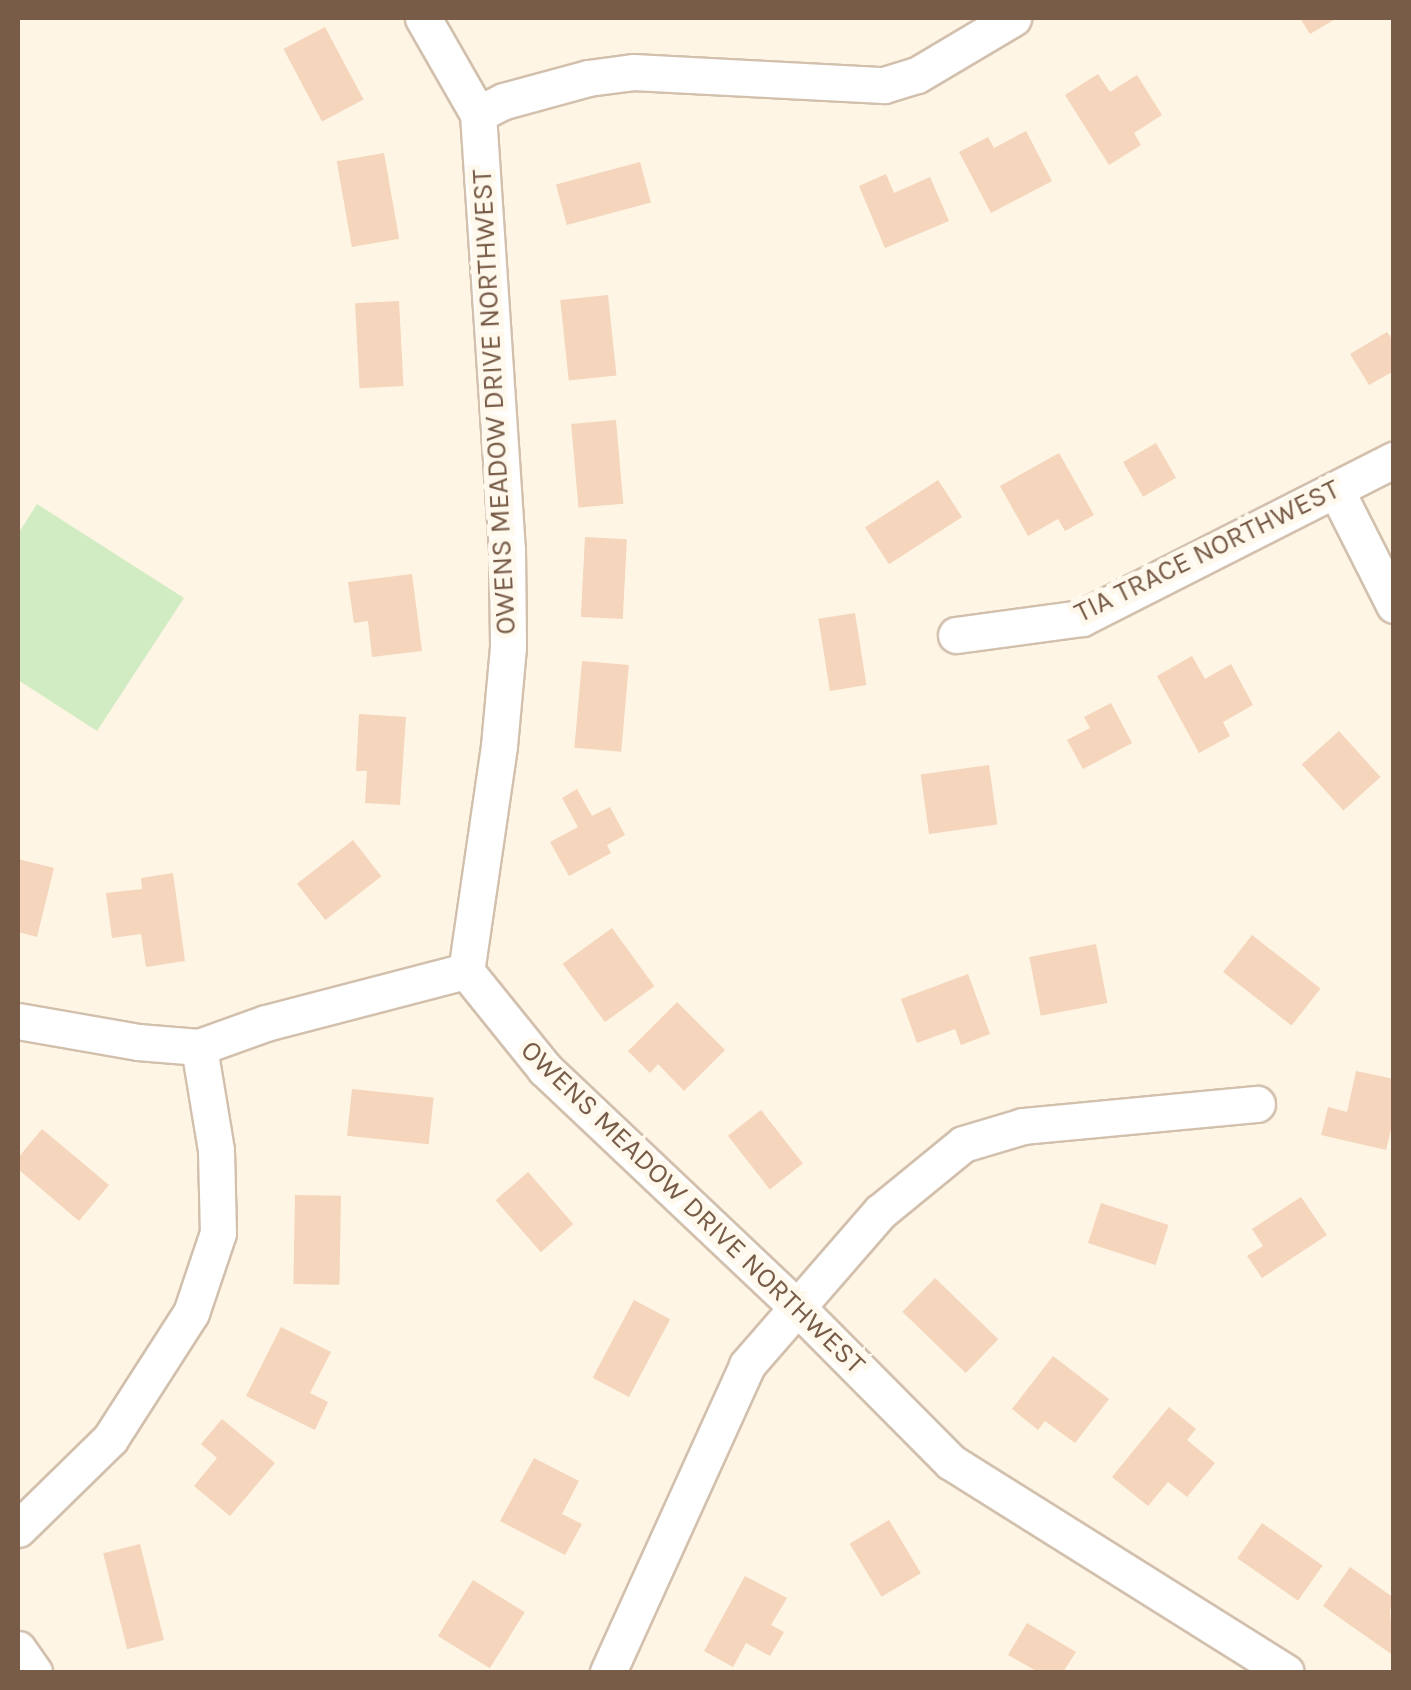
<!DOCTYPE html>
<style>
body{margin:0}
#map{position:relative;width:1411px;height:1690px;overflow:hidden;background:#fef5e5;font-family:Karla,sans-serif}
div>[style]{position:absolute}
.green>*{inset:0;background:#d1ecc2}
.building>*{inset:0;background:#f5d5bb;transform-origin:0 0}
.roads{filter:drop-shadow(2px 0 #d2c0ad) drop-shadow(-2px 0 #d2c0ad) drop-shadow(0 2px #d2c0ad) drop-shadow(0 -2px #d2c0ad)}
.street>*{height:35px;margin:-17.5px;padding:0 17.5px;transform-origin:17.5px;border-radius:17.5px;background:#fff}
span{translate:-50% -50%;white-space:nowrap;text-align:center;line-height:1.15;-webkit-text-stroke:10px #fff9ed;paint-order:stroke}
.street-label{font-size:28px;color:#785c48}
.frame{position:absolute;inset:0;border:20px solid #785c48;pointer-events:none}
</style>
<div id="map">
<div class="green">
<i style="clip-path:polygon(37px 504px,184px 598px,97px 731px,18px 680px,18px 534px)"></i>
</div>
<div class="building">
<i style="clip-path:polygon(1300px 18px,1337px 18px,1310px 34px)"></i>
<i style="left:325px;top:27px;width:82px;height:47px;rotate:62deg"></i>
<i style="clip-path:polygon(1098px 74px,1110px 92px,1137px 75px,1162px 115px,1134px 133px,1141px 145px,1109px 165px,1065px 95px)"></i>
<i style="clip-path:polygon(1026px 131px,1052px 181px,991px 213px,959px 152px,988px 137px,994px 148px)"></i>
<i style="left:384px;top:153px;width:87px;height:48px;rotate:80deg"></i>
<i style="left:640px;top:162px;width:42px;height:87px;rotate:75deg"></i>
<i style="clip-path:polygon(886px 174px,894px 193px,930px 177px,949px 221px,885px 248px,859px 186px)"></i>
<i style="left:608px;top:295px;width:81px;height:48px;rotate:84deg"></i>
<i style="left:399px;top:301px;width:85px;height:44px;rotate:87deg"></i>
<i style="clip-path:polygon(1387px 332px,1394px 342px,1394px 371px,1369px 385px,1350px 354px)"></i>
<i style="left:616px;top:420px;width:84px;height:45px;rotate:85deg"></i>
<i style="left:1156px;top:443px;width:40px;height:38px;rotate:60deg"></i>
<i style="clip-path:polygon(1059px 453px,1094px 515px,1065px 531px,1058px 519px,1028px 536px,1000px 486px)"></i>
<i style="left:938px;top:480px;width:44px;height:87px;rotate:57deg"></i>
<i style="left:585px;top:537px;width:42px;height:80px;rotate:3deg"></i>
<i style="clip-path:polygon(412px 574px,422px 651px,372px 657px,368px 621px,354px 623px,348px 582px)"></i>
<i style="left:855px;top:613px;width:73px;height:37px;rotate:81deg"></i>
<i style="clip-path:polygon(1192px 656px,1205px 679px,1231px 664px,1253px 705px,1223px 722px,1230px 736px,1199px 753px,1157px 676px)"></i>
<i style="left:582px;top:661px;width:47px;height:87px;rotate:5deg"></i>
<i style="clip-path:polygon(1111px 703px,1132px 743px,1083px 769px,1067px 740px,1090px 728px,1084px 717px)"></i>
<i style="clip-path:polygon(359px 714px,406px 717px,400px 805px,365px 803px,367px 771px,356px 771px)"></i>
<i style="left:1339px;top:731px;width:62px;height:50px;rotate:48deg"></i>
<i style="left:989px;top:765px;width:60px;height:69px;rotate:82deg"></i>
<i style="clip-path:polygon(577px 789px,592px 816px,610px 807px,625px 835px,607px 845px,611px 853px,569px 876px,550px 842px,578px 827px,562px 798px)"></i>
<i style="left:353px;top:840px;width:46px;height:71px;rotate:52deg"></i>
<i style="clip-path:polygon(18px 859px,54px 868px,37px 937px,18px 932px)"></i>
<i style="clip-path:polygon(173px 873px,185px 961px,146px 967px,141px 934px,112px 938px,106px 893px,142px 889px,141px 878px)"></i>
<i style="left:612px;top:928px;width:72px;height:61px;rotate:54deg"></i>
<i style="left:1252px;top:935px;width:87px;height:47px;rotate:38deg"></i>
<i style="left:1096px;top:944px;width:60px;height:68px;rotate:79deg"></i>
<i style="clip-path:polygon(968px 974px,990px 1034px,961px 1045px,955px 1029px,917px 1043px,901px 999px)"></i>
<i style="clip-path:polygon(677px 1002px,725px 1050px,684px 1091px,658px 1064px,650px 1073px,628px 1051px)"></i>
<i style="clip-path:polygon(1356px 1071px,1394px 1079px,1394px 1118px,1386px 1150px,1321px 1135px,1328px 1107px,1347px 1112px)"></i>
<i style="left:352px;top:1089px;width:82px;height:47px;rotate:6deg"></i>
<i style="left:761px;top:1110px;width:68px;height:42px;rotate:52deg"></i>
<i style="clip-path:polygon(42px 1129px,109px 1185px,79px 1221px,18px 1169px,18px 1158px)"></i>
<i style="left:528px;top:1172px;width:69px;height:43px;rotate:49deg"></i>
<i style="left:295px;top:1195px;width:46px;height:89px;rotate:1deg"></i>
<i style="clip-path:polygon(1301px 1197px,1327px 1235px,1262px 1278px,1247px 1256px,1263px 1246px,1252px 1229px)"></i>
<i style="left:1101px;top:1203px;width:71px;height:42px;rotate:18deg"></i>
<i style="left:935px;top:1278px;width:88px;height:47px;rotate:44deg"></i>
<i style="left:634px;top:1300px;width:41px;height:88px;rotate:28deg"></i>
<i style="clip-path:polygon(281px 1327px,331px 1352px,310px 1393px,328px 1402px,315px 1430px,246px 1396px)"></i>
<i style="clip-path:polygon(1053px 1356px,1109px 1399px,1075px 1443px,1045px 1421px,1038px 1430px,1012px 1409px)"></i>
<i style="clip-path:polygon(1169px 1407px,1196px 1429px,1187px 1440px,1215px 1463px,1187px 1497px,1168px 1482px,1148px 1506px,1112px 1477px)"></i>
<i style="clip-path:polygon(222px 1419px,275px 1463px,230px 1516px,194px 1486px,217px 1458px,201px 1444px)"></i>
<i style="clip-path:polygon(534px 1458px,579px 1481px,562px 1514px,582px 1524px,565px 1555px,500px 1521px)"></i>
<i style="left:889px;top:1520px;width:62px;height:46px;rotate:59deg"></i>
<i style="left:1262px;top:1523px;width:74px;height:43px;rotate:35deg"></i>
<i style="left:140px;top:1544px;width:99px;height:38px;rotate:76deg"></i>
<i style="clip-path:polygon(1350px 1567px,1394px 1598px,1390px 1610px,1394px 1656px,1323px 1606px)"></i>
<i style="clip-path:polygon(745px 1576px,787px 1598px,771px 1625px,784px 1632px,770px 1656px,746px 1643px,733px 1667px,704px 1651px)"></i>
<i style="left:473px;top:1580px;width:61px;height:66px;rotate:32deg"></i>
<i style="clip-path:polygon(1027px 1623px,1076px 1652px,1063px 1672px,1038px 1672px,1008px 1655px)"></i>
</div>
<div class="roads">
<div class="street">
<i style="left:423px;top:18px;width:111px;rotate:60.2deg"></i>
<i style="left:478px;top:114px;width:436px;rotate:86.2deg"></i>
<i style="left:507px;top:549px;width:98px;rotate:89.4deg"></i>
<i style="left:508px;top:647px;width:99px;rotate:95.2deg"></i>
<i style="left:499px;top:746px;width:227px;rotate:98.3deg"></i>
<i style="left:466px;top:971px;width:126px;rotate:51.1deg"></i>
<i style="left:545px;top:1069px;width:347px;rotate:43.4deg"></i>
<i style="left:797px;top:1307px;width:218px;rotate:45.2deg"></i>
<i style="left:951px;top:1462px;width:395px;rotate:32.1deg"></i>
<i style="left:478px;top:114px;width:29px;rotate:-27deg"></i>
<i style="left:504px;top:101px;width:87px;rotate:-15.3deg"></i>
<i style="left:588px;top:78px;width:45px;rotate:-7.6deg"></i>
<i style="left:633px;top:72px;width:251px;rotate:3deg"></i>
<i style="left:884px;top:85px;width:34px;rotate:-17deg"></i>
<i style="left:917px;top:75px;width:112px;rotate:-30.7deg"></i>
<i style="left:1336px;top:490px;width:129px;rotate:63.2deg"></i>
<i style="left:956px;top:635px;width:127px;rotate:-7.7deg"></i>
<i style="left:1082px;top:618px;width:350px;rotate:-26.9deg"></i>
<i style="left:18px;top:1021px;width:122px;rotate:9.9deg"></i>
<i style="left:138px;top:1042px;width:61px;rotate:4.7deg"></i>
<i style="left:199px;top:1047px;width:71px;rotate:-19.7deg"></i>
<i style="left:266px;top:1023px;width:207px;rotate:-14.6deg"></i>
<i style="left:18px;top:1529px;width:129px;rotate:-44.4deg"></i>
<i style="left:110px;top:1439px;width:150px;rotate:-57.3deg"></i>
<i style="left:191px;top:1313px;width:84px;rotate:-71.4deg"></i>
<i style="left:218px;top:1233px;width:83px;rotate:-91.4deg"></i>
<i style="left:216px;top:1150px;width:104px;rotate:-99.4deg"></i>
<i style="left:18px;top:1649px;width:28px;rotate:55deg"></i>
<i style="left:608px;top:1672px;width:337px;rotate:-65.6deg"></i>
<i style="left:747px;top:1365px;width:203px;rotate:-49deg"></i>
<i style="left:880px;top:1212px;width:107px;rotate:-39.3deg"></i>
<i style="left:963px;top:1144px;width:63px;rotate:-16.7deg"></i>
<i style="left:1023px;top:1126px;width:235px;rotate:-5.4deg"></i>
</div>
</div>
<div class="street-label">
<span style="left:494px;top:402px;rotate:-93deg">OWENS MEADOW DRIVE NORTHWEST</span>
<span style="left:1207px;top:551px;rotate:-26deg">TIA TRACE NORTHWEST</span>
<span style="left:693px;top:1207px;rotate:44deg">OWENS MEADOW DRIVE NORTHWEST</span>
</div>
<div class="frame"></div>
</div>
